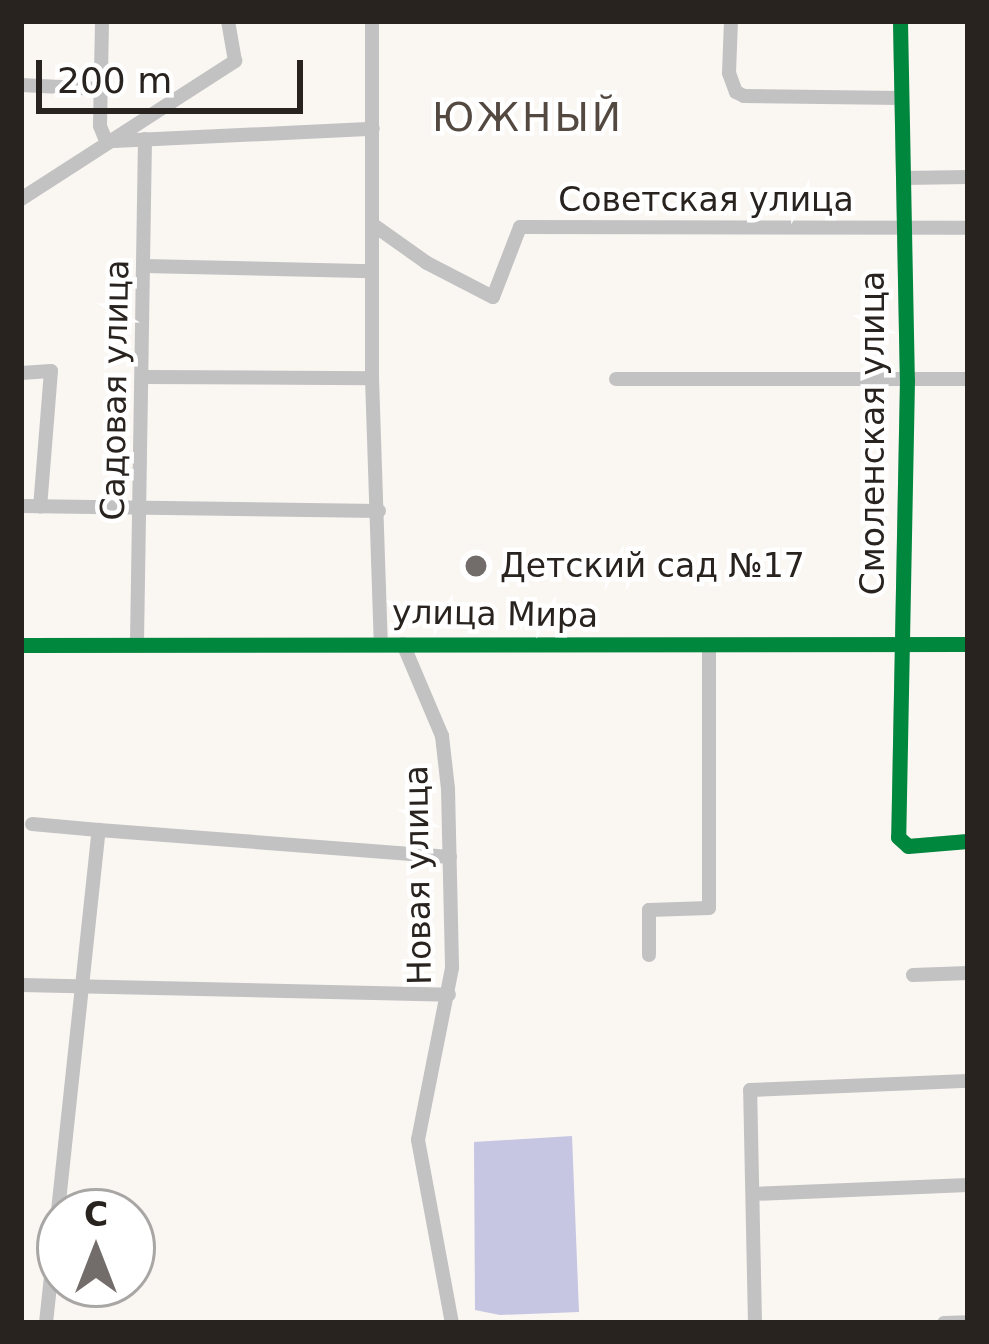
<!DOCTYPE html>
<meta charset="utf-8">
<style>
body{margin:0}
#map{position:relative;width:989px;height:1344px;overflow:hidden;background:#faf6f2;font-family:"DejaVu Sans",sans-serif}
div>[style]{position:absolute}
.water>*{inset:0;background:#c6c5e2}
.minor>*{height:14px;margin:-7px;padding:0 7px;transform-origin:7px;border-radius:7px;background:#c2c2c3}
.cycleway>*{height:15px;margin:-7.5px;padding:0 7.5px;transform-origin:7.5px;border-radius:7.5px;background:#00873e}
.dots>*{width:33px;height:33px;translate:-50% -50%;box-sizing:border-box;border:6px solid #fff;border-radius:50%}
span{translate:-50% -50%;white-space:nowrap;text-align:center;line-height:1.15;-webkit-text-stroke:9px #fff;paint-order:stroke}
.street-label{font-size:33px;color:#292320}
.poi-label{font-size:33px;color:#292320}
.left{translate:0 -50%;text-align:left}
.quarter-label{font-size:39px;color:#544941;letter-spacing:3px}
.frame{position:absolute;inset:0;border:24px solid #292320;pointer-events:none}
.north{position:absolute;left:36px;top:1188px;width:120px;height:120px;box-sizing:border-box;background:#fff;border:3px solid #a9a7a6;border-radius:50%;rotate:0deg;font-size:33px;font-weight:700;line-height:48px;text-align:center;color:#292320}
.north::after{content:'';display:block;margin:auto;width:42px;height:54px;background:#726d6a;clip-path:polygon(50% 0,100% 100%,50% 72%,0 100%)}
.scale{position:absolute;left:36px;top:60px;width:267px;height:54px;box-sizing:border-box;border:6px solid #292320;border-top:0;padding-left:15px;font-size:36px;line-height:42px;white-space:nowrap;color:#292320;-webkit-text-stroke:9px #fff;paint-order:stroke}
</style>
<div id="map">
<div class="water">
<i style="clip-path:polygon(572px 1136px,579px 1312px,500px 1315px,475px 1310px,474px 1142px)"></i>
</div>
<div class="minor">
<i style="left:102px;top:21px;width:105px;rotate:91.1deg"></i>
<i style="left:100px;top:126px;width:16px;rotate:68deg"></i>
<i style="left:372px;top:21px;width:357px;rotate:90deg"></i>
<i style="left:372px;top:378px;width:265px;rotate:88.1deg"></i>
<i style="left:731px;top:21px;width:52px;rotate:92.2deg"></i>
<i style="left:729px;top:73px;width:20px;rotate:70deg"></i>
<i style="left:736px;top:92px;width:9px;rotate:27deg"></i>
<i style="left:744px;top:96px;width:157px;rotate:0.7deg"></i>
<i style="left:900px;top:21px;width:359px;rotate:88.9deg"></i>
<i style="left:907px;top:380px;width:457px;rotate:91.1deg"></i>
<i style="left:898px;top:837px;width:13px;rotate:42deg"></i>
<i style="left:908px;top:846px;width:60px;rotate:-4.8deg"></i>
<i style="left:21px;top:85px;width:79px;rotate:2.9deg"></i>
<i style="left:114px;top:141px;width:259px;rotate:-2.7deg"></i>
<i style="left:903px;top:178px;width:65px;rotate:-0.9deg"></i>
<i style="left:21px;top:199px;width:255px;rotate:-32.8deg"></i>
<i style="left:235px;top:61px;width:41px;rotate:-99.9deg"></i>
<i style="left:372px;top:224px;width:67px;rotate:35.3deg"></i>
<i style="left:427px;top:263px;width:74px;rotate:27.3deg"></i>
<i style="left:493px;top:297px;width:75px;rotate:-68.9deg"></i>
<i style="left:520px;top:227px;width:448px;rotate:0.1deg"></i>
<i style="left:144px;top:266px;width:228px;rotate:1.3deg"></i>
<i style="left:21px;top:373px;width:30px;rotate:-4deg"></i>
<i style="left:51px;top:371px;width:136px;rotate:94.6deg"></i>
<i style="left:145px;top:377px;width:227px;rotate:0.3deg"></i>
<i style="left:616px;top:379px;width:352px"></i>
<i style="left:21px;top:506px;width:358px;rotate:0.8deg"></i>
<i style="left:137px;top:642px;width:503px;rotate:-89.09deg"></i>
<i style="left:403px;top:644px;width:100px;rotate:67deg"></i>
<i style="left:442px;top:736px;width:53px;rotate:83.5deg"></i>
<i style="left:448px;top:789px;width:179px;rotate:88.7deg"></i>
<i style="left:452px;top:968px;width:175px;rotate:101.2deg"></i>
<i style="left:418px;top:1140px;width:186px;rotate:79.5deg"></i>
<i style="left:21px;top:645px;width:947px;rotate:-0.06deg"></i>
<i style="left:32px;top:824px;width:67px;rotate:5.1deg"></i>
<i style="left:649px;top:955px;width:45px;rotate:-90deg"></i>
<i style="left:649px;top:910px;width:60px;rotate:-1.9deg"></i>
<i style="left:709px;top:908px;width:261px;rotate:-90deg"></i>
<i style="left:913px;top:975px;width:55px;rotate:-2.1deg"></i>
<i style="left:21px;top:985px;width:428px;rotate:1.3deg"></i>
<i style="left:753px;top:1194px;width:215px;rotate:-2.4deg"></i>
<i style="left:46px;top:1323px;width:496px;rotate:-83.9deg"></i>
<i style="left:99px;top:830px;width:352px;rotate:4.4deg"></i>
<i style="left:755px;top:1323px;width:233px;rotate:-91.2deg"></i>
<i style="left:750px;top:1090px;width:218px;rotate:-2.4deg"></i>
<i style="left:944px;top:1323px;width:24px;rotate:-2deg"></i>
</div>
<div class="cycleway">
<i style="left:900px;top:21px;width:359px;rotate:88.9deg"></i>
<i style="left:907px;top:380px;width:457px;rotate:91.1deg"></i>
<i style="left:898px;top:837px;width:13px;rotate:42deg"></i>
<i style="left:908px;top:846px;width:60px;rotate:-4.8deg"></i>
<i style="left:21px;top:645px;width:947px;rotate:-0.06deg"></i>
</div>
<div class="dots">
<i style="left:476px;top:566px;background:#726d6a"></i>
</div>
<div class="street-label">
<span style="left:706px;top:200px">Советская улица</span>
<span style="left:115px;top:390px;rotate:-89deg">Садовая улица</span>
<span style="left:873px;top:433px;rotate:-90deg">Смоленская улица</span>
<span style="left:495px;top:614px;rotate:1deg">улица Мира</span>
<span style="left:418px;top:875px;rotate:-91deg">Новая улица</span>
</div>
<div class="poi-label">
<span class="left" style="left:500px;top:566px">Детский сад №17</span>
</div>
<div class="quarter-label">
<span style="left:528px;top:118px">ЮЖНЫЙ</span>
</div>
<div class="frame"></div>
<div class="north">С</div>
<div class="scale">200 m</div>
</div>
